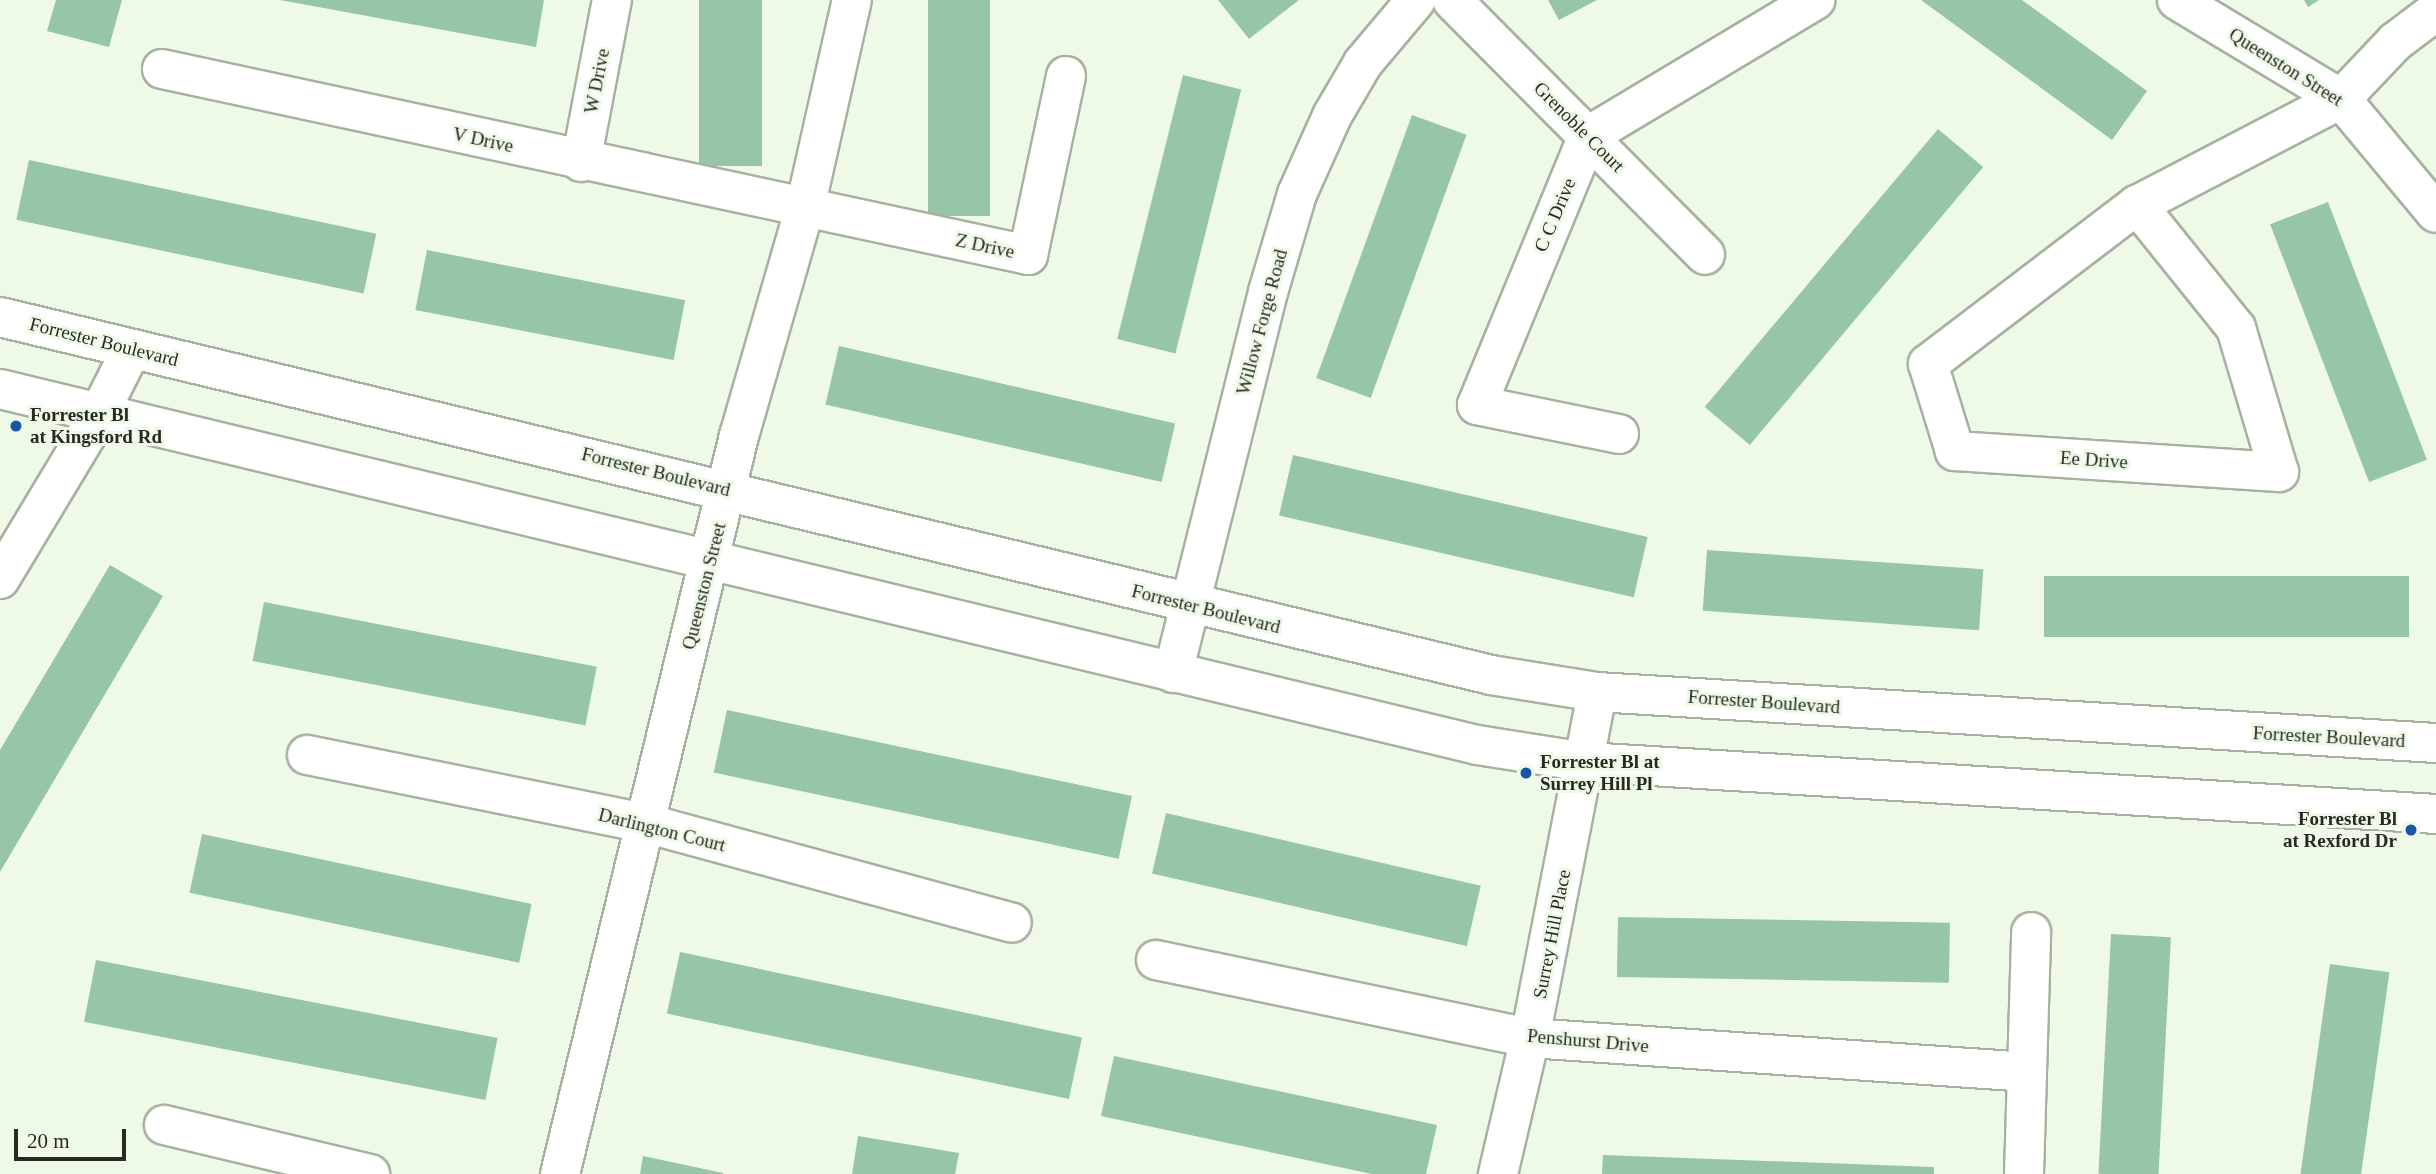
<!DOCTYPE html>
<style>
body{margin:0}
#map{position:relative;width:2436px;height:1174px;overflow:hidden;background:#eff9e8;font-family:"Times New Roman",serif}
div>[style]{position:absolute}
.building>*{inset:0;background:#96c5a8;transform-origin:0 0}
.roads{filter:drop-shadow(2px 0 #a7b1a0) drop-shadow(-2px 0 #a7b1a0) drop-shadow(0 2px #a7b1a0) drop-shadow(0 -2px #a7b1a0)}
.minor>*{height:38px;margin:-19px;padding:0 19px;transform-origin:19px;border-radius:19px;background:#fff}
.dots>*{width:19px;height:19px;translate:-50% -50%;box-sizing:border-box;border:4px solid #eff9e8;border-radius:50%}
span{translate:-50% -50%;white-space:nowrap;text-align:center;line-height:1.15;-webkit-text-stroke:6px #eff9e8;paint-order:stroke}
.street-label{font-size:19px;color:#262a23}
.poi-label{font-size:19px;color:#262a23;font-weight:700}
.left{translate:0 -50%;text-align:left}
.right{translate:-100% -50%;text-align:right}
.scale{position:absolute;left:14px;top:1129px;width:112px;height:32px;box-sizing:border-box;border:4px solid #262a23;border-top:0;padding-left:9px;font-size:21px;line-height:24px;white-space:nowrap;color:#262a23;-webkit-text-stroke:5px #eff9e8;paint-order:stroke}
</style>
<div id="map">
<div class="building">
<i style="clip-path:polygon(56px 0,122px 0,109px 47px,47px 31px)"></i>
<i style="clip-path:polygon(280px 0,544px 0,536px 47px)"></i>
<i style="left:699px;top:0;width:63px;height:166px"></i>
<i style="left:928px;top:0;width:62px;height:216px"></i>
<i style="clip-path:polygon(1218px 0,1299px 0,1249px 39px)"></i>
<i style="clip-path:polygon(1548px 0,1597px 0,1559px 20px)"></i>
<i style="clip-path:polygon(1921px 0,2022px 0,2147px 91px,2112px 140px)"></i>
<i style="clip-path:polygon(2304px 0,2319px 0,2308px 7px)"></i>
<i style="left:1183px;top:75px;width:60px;height:272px;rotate:14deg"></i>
<i style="left:1412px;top:115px;width:58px;height:280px;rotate:20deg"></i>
<i style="left:1938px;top:129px;width:59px;height:363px;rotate:40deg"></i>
<i style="left:29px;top:160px;width:355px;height:61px;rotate:12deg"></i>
<i style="left:2328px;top:202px;width:276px;height:62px;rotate:69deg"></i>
<i style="left:427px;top:250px;width:263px;height:61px;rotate:11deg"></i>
<i style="left:839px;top:346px;width:345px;height:60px;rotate:13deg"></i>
<i style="left:1293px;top:455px;width:364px;height:62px;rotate:13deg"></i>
<i style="left:1707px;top:550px;width:277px;height:61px;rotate:4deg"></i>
<i style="clip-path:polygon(110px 565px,163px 596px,0 872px,0 750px)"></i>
<i style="left:2044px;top:576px;width:365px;height:61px"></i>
<i style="left:264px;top:602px;width:339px;height:60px;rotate:11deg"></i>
<i style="left:727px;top:710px;width:414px;height:64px;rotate:12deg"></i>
<i style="left:1166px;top:813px;width:323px;height:62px;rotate:13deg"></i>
<i style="left:202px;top:834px;width:337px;height:60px;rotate:12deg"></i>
<i style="left:1618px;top:917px;width:332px;height:60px;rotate:1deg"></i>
<i style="left:2111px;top:934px;width:60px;height:240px;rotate:3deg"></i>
<i style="left:680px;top:952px;width:411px;height:63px;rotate:12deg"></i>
<i style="left:96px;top:960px;width:409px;height:63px;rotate:11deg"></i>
<i style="left:2330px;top:964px;width:60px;height:212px;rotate:8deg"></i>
<i style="clip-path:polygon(1114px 1056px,1437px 1125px,1426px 1174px,1372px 1174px,1101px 1116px)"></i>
<i style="clip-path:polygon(858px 1136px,959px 1153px,955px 1174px,852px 1174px)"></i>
<i style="clip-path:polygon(1603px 1155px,1934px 1167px,1934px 1174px,1602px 1174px)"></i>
<i style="clip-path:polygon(643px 1156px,723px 1173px,723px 1174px,640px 1174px)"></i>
</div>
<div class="roads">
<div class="minor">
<i style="left:1452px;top:0;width:359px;rotate:45.2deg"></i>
<i style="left:2177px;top:0;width:192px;rotate:31.1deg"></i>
<i style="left:2341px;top:99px;width:148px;rotate:50.2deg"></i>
<i style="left:162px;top:69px;width:886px;rotate:12.12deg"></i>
<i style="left:1028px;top:255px;width:183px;rotate:-78deg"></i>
<i style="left:581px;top:162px;width:165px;rotate:-79.2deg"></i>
<i style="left:2137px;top:205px;width:158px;rotate:51.2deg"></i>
<i style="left:2236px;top:328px;width:150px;rotate:73.4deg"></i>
<i style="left:2279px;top:472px;width:325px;rotate:-176.3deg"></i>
<i style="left:1955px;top:451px;width:91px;rotate:-107.2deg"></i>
<i style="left:1928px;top:364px;width:263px;rotate:-37.3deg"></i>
<i style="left:2137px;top:205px;width:230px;rotate:-27.5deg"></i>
<i style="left:2341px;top:99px;width:79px;rotate:-46.5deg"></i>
<i style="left:2395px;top:42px;width:51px;rotate:-37.1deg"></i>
<i style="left:0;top:317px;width:1533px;rotate:13.5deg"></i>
<i style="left:1491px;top:675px;width:107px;rotate:9.1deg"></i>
<i style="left:1597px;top:692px;width:841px;rotate:3.48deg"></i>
<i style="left:0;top:389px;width:1519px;rotate:13.55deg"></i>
<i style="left:1477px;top:745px;width:110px;rotate:8.9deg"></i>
<i style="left:1586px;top:762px;width:852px;rotate:3.5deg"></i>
<i style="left:1619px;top:434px;width:145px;rotate:-168.5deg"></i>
<i style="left:1477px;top:405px;width:291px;rotate:-67.6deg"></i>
<i style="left:1588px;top:136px;width:265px;rotate:-30.9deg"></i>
<i style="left:0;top:579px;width:192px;rotate:-59deg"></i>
<i style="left:99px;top:414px;width:72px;rotate:-63.4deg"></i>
<i style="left:1173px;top:673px;width:393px;rotate:-76deg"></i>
<i style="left:1268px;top:292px;width:102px;rotate:-73.5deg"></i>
<i style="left:1297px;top:194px;width:85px;rotate:-65.8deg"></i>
<i style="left:1332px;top:116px;width:61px;rotate:-59.7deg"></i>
<i style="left:1363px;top:63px;width:82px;rotate:-49.9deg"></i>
<i style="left:307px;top:755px;width:345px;rotate:11.4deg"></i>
<i style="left:645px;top:823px;width:380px;rotate:15.2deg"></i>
<i style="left:1156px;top:960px;width:382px;rotate:11.8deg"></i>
<i style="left:1530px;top:1038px;width:498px;rotate:3.9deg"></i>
<i style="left:164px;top:1125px;width:212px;rotate:13.4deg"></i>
<i style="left:560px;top:1174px;width:759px;rotate:-76.37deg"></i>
<i style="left:739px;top:436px;width:237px;rotate:-73.9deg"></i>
<i style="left:805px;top:208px;width:213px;rotate:-77.3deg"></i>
<i style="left:1498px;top:1174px;width:140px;rotate:-76.8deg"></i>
<i style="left:1530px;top:1038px;width:352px;rotate:-79deg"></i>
<i style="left:2024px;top:1174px;width:242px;rotate:-88.3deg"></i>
</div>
</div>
<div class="dots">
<i style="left:16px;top:426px;background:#1756a6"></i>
<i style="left:1526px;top:773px;background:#1756a6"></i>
<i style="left:2411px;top:830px;background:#1756a6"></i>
</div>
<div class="street-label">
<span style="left:2286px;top:67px;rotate:32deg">Queenston Street</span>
<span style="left:597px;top:81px;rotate:-79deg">W Drive</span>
<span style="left:1579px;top:127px;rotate:45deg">Grenoble Court</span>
<span style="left:483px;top:140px;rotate:12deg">V Drive</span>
<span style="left:1555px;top:215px;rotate:-67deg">C C Drive</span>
<span style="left:985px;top:246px;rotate:12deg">Z Drive</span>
<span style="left:1262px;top:322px;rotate:-75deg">Willow Forge Road</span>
<span style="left:104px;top:342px;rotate:14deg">Forrester Boulevard</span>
<span style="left:2094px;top:460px;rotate:4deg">Ee Drive</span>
<span style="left:656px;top:472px;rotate:14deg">Forrester Boulevard</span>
<span style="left:704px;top:586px;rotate:-76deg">Queenston Street</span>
<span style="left:1206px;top:609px;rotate:14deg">Forrester Boulevard</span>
<span style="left:1764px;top:702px;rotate:4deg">Forrester Boulevard</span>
<span style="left:2329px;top:737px;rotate:3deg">Forrester Boulevard</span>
<span style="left:662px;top:830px;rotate:14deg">Darlington Court</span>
<span style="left:1552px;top:934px;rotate:-79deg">Surrey Hill Place</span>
<span style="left:1588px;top:1041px;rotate:5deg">Penshurst Drive</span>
</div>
<div class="poi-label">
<span class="left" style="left:30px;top:426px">Forrester Bl<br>at Kingsford Rd</span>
<span class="left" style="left:1540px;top:773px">Forrester Bl at<br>Surrey Hill Pl</span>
<span class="right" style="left:2397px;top:830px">Forrester Bl<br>at Rexford Dr</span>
</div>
<div class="scale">20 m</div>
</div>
